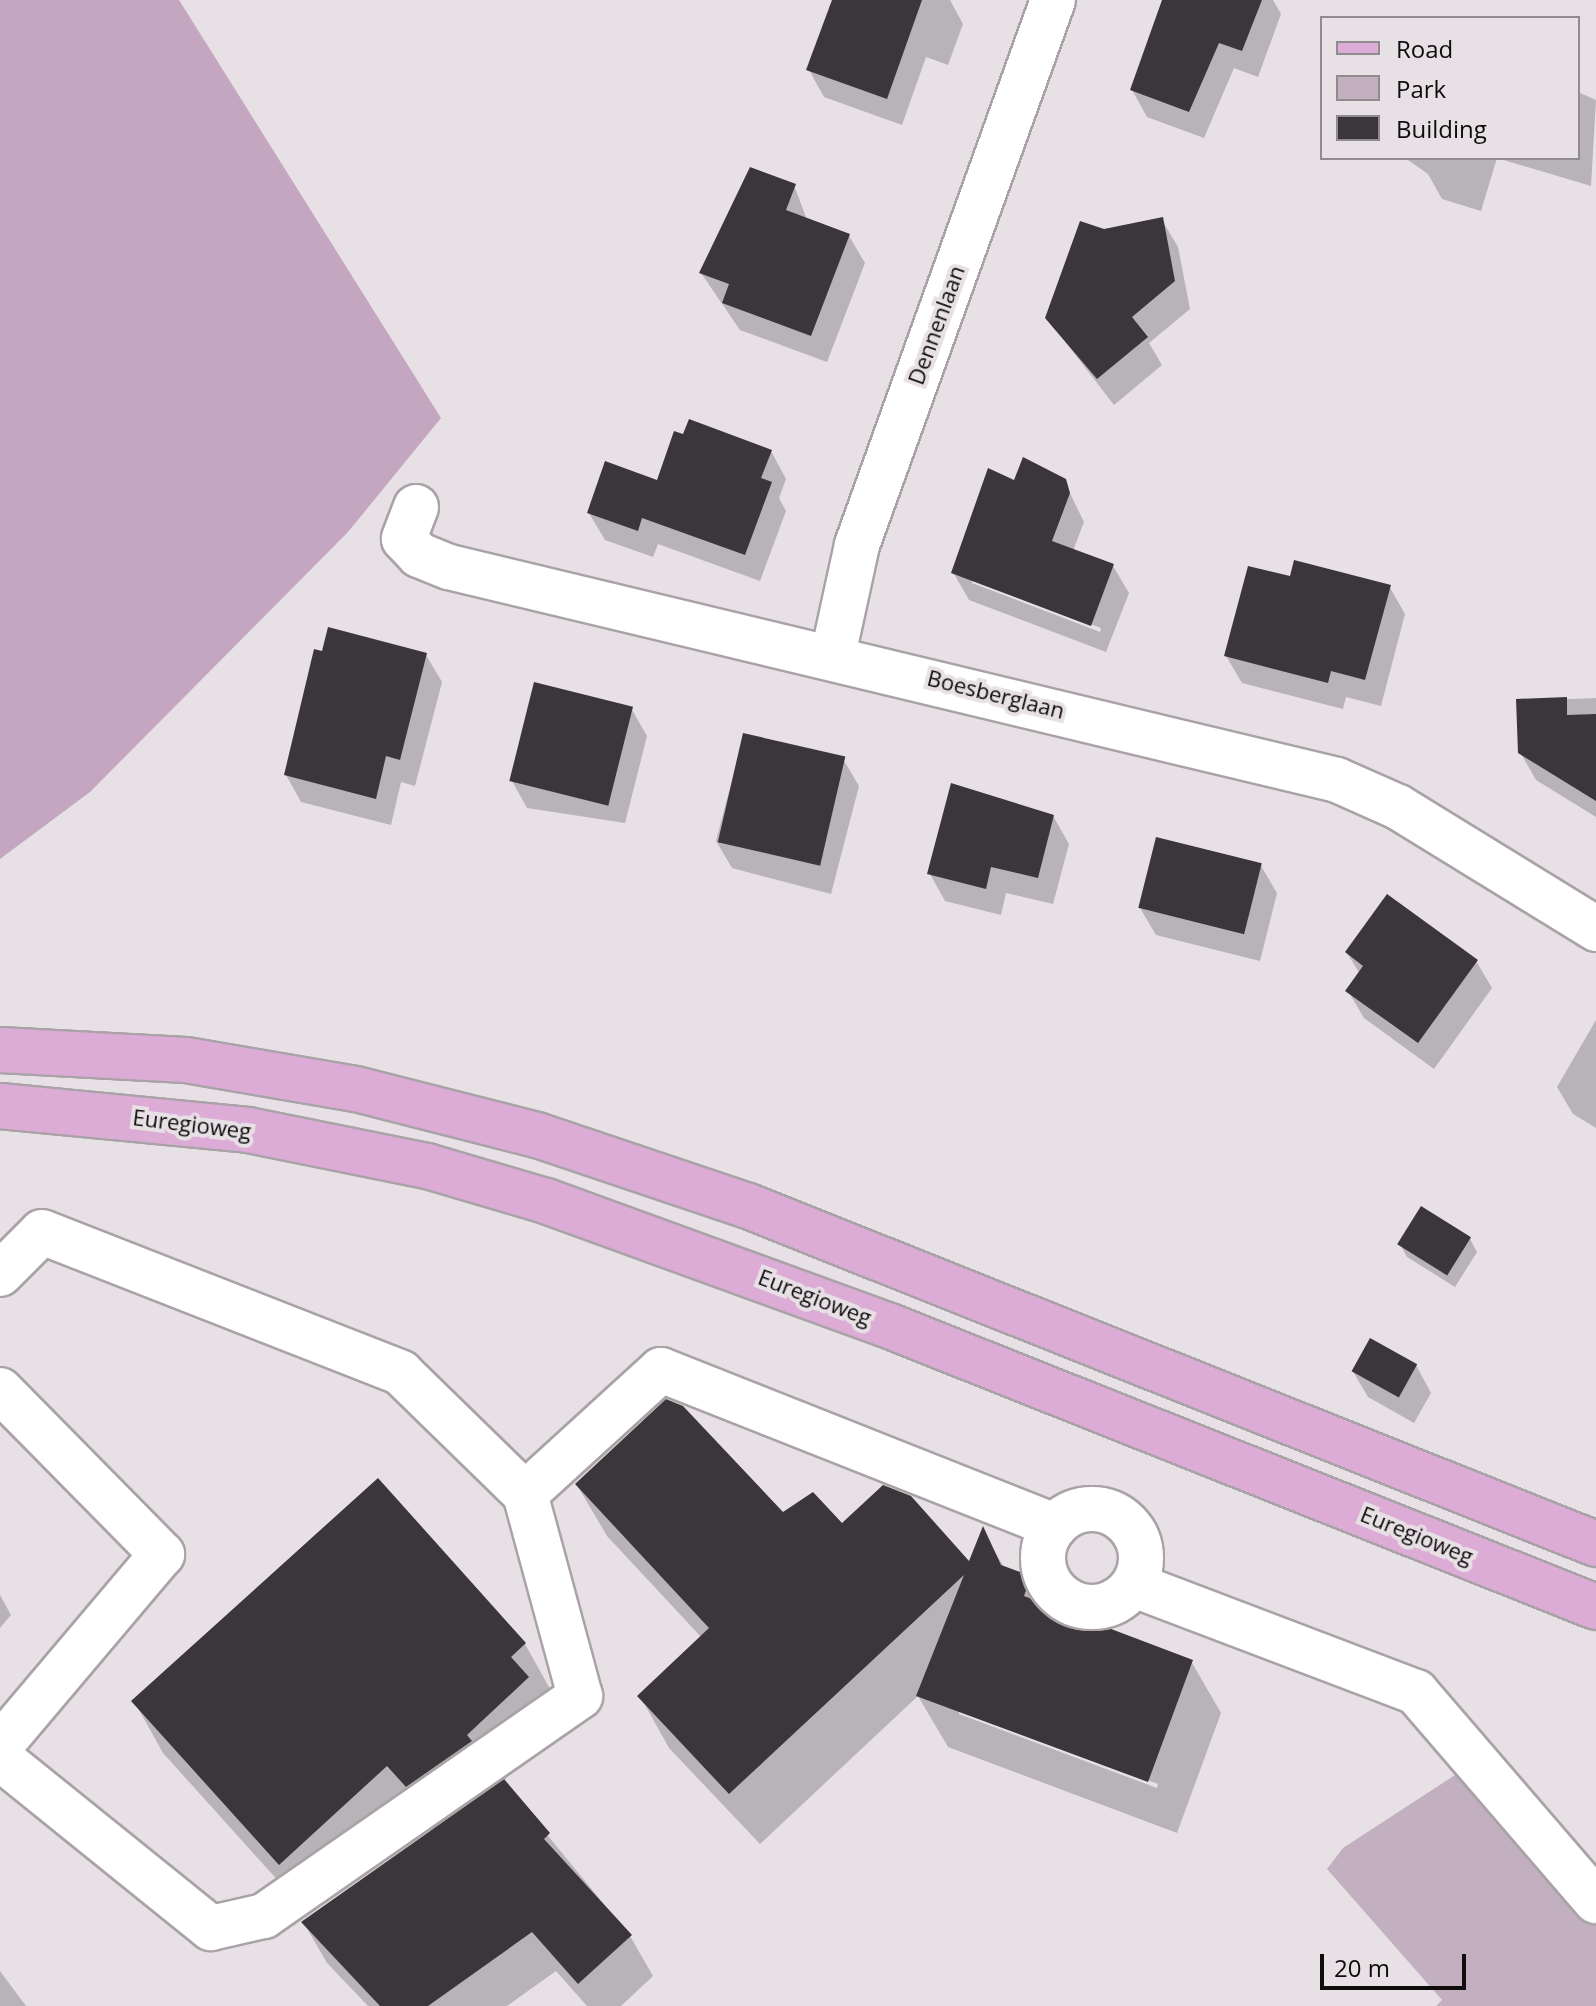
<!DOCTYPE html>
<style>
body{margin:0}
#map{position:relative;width:1596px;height:2006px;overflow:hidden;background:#e7e0e5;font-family:"Open Sans",sans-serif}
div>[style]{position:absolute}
.green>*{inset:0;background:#c2afbf}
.forest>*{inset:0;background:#c5a6c0}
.shadow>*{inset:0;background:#0003}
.building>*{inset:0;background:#3b363a;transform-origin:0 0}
.roads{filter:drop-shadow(2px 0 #a9a3a8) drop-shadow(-2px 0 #a9a3a8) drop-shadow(0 2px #a9a3a8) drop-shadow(0 -2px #a9a3a8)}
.minor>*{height:44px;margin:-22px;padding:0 22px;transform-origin:22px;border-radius:22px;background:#fff}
.minor>.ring{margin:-22px;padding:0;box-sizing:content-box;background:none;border:44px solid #fff;border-radius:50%}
.major>*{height:44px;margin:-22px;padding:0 22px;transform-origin:22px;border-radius:22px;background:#dcacd6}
span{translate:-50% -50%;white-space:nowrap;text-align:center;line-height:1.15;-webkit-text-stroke:8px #e7e0e5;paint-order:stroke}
.street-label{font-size:22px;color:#0e0c0d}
.legend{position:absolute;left:1320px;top:16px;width:260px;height:144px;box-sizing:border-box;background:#e7e0e5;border:2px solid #908b8f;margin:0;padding:10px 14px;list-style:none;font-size:24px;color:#0e0c0d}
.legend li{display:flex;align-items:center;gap:16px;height:40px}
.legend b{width:40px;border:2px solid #908b8f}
.scale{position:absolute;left:1320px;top:1954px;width:146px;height:36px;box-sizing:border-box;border:4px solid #0e0c0d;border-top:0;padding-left:10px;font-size:24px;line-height:28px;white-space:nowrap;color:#0e0c0d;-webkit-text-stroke:6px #e7e0e5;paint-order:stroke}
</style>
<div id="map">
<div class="green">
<i style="clip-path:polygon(1472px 1764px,1596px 1911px,1596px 2006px,1436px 2006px,1442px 2000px,1327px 1869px,1343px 1848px)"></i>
</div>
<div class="forest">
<i style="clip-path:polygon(0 0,179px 0,441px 418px,348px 532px,90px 792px,0 859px)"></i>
</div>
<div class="shadow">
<i style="clip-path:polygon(834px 0,950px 0,963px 24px,948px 65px,926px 57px,902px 125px,824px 97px,809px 70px)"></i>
<i style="clip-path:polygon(1163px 0,1273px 0,1281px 14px,1258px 77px,1234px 68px,1204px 138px,1147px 117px,1132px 90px)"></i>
<i style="clip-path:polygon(1578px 92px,1596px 100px,1591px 186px,1497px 158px,1481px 211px,1442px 199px,1428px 174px,1405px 158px,1578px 158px)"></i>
<i style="clip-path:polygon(794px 185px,807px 220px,849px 236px,865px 263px,827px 362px,740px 330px,701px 273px)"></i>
<i style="clip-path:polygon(1162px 220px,1178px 247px,1190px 309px,1149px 343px,1162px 365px,1114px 405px,1047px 318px,1104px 231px)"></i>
<i style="clip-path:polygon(771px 451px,786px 479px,779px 498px,786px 511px,760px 581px,658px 544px,653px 557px,605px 540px,589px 513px,658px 482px)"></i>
<i style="clip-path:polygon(evenodd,1064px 481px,1084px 522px,1073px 551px,1113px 566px,1129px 593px,1106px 652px,969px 600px,953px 572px,1016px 483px,1064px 481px,972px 579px,1101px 628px,1100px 632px,972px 583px,972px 579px)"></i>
<i style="clip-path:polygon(1291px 579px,1389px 586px,1405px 614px,1381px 706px,1346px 697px,1343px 709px,1242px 683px,1226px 656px)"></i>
<i style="clip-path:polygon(426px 655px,442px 682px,415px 786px,401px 782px,391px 825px,301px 802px,286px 775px)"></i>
<i style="clip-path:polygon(1596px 698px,1596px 817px,1536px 780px,1520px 752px,1518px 701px)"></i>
<i style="clip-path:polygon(631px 708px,647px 736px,625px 823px,527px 808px,512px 781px)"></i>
<i style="clip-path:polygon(744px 735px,843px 759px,859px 786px,831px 894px,732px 868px,716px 841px)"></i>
<i style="clip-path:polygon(1053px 816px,1069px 844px,1053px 904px,1006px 893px,1001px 915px,945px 901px,930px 874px)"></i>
<i style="clip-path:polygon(1261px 866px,1277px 893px,1260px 961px,1156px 935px,1140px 908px)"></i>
<i style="clip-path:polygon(1347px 953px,1476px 961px,1492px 988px,1434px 1069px,1364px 1018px,1348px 991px,1360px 974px)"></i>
<i style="clip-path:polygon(1596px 1020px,1596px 1128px,1573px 1114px,1557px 1087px)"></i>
<i style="clip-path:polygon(1470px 1239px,1477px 1252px,1455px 1287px,1407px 1257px,1400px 1244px)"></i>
<i style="clip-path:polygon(1416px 1365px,1431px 1393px,1414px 1423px,1368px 1397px,1352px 1370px)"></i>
<i style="clip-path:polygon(evenodd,577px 1485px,841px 1526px,970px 1565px,983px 1531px,1005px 1569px,1029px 1578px,1046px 1607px,1191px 1661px,1221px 1713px,1177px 1833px,948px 1747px,918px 1696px,760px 1844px,669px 1748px,640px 1696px,702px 1638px,607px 1536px,577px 1485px,959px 1710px,1158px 1784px,1157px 1788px,959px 1714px,959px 1710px)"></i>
<i style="clip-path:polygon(0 1595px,11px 1615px,0 1628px)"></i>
<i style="clip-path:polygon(525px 1644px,554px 1696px,557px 1729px,503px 1781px,630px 1936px,653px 1976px,621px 2006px,587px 2006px,556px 1971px,507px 2006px,368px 2006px,327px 1963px,304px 1923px,432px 1832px,418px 1817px,309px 1915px,163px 1753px,134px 1701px)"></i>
<i style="clip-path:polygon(0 1971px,26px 2006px,0 2006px)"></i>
</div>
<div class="building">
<i style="clip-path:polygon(832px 0,922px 0,887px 99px,806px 70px)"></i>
<i style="clip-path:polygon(1162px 0,1262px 0,1242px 51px,1219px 43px,1189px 112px,1130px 90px)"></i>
<i style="clip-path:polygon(750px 167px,796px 184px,786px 210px,850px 234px,811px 336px,722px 303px,729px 284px,699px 273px)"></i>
<i style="clip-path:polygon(1163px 217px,1175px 281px,1132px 317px,1148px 337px,1097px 379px,1045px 318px,1080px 221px,1104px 229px)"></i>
<i style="clip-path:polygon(689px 419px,772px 450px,761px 478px,772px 482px,745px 555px,642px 518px,638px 531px,587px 513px,605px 461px,657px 480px,674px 431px,683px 434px)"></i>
<i style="clip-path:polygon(1023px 457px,1066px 479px,1070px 493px,1052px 541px,1114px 564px,1091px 626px,951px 573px,988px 468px,1014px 480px)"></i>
<i style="clip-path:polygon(1294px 560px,1391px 585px,1365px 680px,1331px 671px,1328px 683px,1224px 656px,1248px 566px,1290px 576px)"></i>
<i style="clip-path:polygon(328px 627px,427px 653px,400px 760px,386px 756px,376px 799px,284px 775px,314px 649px,322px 651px)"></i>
<i style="left:534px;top:682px;width:102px;height:102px;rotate:14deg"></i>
<i style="clip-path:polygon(1567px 697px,1567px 715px,1596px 714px,1596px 801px,1518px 753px,1516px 699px)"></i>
<i style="left:743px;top:733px;width:105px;height:112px;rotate:13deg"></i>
<i style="clip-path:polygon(951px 783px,1054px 815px,1038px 878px,991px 867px,986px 889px,927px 874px)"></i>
<i style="left:1156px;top:837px;width:109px;height:73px;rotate:14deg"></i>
<i style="clip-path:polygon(1387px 894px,1478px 960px,1418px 1043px,1345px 991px,1363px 966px,1345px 952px)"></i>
<i style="left:1421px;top:1206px;width:59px;height:45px;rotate:32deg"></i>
<i style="left:1370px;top:1338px;width:54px;height:38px;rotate:29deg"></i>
<i style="clip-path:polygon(666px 1399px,683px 1406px,783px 1512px,813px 1492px,842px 1523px,883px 1485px,911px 1496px,969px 1561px,983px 1526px,1001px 1565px,1031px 1576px,1024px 1596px,1193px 1660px,1148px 1782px,916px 1696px,964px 1575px,729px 1794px,637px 1696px,709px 1628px,575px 1484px)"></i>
<i style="clip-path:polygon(378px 1478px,526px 1643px,511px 1657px,529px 1677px,467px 1735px,472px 1741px,406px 1787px,387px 1766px,279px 1865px,131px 1701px)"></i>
<i style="clip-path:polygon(504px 1779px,550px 1833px,544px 1839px,632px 1935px,578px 1984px,532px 1932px,428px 2006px,380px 2006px,301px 1922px)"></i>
</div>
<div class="roads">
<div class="minor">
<i style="left:416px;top:507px;width:34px;rotate:111deg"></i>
<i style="left:404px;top:539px;width:22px;rotate:47deg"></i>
<i style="left:419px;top:555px;width:32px;rotate:22deg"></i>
<i style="left:449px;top:567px;width:913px;rotate:13.49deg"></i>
<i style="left:1337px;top:780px;width:67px;rotate:23.9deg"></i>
<i style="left:1398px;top:807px;width:233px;rotate:31.6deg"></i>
<i style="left:833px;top:655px;width:113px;rotate:-77.7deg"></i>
<i style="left:857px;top:545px;width:579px;rotate:-70.22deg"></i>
<i style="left:0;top:1274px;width:59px;rotate:-45deg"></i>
<i style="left:42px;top:1232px;width:386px;rotate:21.4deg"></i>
<i style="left:401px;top:1373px;width:173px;rotate:44.3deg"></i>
<i style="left:525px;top:1494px;width:184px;rotate:-42.4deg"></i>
<i style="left:661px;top:1370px;width:424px;rotate:21.6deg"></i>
<i style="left:0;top:1390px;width:231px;rotate:45.4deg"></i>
<i style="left:162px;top:1554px;width:251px;rotate:130.2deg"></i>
<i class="ring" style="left:1043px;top:1509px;width:54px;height:54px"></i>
<i style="left:1134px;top:1585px;width:302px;rotate:20.8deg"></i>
<i style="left:1416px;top:1692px;width:276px;rotate:49.3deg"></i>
<i style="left:0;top:1758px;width:271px;rotate:38.9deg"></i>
<i style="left:211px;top:1928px;width:54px;rotate:-12.8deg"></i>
<i style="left:264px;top:1916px;width:385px;rotate:-34.8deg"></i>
<i style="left:580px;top:1696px;width:209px;rotate:-105.2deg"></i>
</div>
<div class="major">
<i style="left:0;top:1050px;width:186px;rotate:3.1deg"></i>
<i style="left:186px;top:1060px;width:172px;rotate:9.7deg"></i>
<i style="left:356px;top:1089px;width:187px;rotate:14.3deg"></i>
<i style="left:537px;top:1135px;width:223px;rotate:18.6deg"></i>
<i style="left:748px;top:1206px;width:913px;rotate:21.73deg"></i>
<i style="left:0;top:1106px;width:249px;rotate:5.5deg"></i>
<i style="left:248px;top:1130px;width:183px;rotate:11.4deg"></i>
<i style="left:427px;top:1166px;width:124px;rotate:16.4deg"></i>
<i style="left:546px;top:1201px;width:363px;rotate:20deg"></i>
<i style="left:887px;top:1325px;width:763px;rotate:21.69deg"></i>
</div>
</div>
<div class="street-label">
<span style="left:936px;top:325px;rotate:-70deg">Dennenlaan</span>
<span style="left:996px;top:694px;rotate:14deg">Boesberglaan</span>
<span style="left:192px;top:1124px;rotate:7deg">Euregioweg</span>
<span style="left:815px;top:1297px;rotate:21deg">Euregioweg</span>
<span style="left:1417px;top:1535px;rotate:22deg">Euregioweg</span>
</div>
<ul class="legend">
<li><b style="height:10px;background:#dcacd6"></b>Road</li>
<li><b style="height:22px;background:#c2afbf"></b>Park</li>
<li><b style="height:22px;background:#3b363a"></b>Building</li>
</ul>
<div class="scale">20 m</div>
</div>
